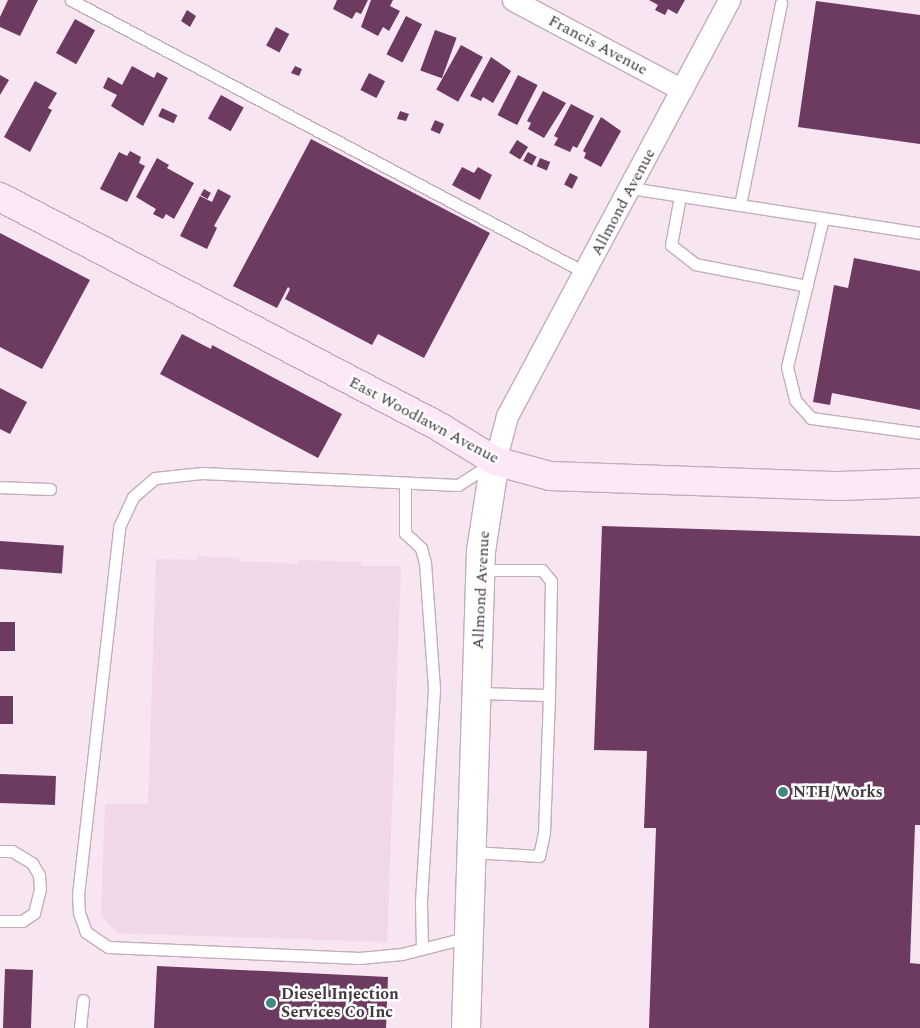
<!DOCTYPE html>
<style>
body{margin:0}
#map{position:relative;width:920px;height:1028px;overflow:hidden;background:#f8e5f2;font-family:Spectral,serif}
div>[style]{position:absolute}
.built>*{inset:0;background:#f0d7e9}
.building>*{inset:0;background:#6d3a60;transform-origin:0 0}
.roads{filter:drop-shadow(1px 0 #c1aebb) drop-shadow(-1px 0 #c1aebb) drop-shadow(0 1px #c1aebb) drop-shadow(0 -1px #c1aebb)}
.service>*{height:11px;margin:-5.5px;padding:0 5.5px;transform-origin:5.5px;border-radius:5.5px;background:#fff}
.minor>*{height:21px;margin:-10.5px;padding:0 10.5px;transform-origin:10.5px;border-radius:10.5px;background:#fff}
.tertiary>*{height:28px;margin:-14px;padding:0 14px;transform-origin:14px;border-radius:14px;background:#fff}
.secondary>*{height:28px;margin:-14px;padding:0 14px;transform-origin:14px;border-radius:14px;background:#fde8f8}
.dots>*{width:14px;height:14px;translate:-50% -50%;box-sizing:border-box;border:2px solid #fff;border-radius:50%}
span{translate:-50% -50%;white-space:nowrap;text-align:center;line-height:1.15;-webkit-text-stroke:5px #fff;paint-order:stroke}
.street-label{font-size:16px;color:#423a40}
.poi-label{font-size:16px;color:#423a40;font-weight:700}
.left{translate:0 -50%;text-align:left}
</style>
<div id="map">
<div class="built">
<i style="clip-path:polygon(197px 556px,239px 558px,239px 561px,299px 564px,299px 560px,361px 562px,361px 566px,401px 566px,387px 942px,117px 933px,101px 915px,105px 804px,148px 804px,156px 559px,198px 560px)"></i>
</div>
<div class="building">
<i style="clip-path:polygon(8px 0,38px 0,20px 36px,0 27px,0 17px)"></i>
<i style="clip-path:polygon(337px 0,368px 0,361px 14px,356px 12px,352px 19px,333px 9px)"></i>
<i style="clip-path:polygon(371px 0,393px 0,390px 6px,400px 11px,389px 31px,383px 27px,378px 36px,361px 27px)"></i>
<i style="clip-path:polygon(649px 0,685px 0,677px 14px,668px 9px,665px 15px,655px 10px,658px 5px)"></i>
<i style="clip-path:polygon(816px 1px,920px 15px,920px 144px,798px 127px)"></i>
<i style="clip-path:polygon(187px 10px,196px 16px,190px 27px,181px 21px)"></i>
<i style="left:406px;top:16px;width:18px;height:43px;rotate:27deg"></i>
<i style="left:75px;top:19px;width:23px;height:39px;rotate:29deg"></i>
<i style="left:276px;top:27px;width:15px;height:21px;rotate:28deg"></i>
<i style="left:435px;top:30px;width:23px;height:43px;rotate:20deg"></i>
<i style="left:461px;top:45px;width:25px;height:51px;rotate:29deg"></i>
<i style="clip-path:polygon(491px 57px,511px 71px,493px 103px,483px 97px,481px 101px,470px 96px)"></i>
<i style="clip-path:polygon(132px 66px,154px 78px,157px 72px,168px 78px,143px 126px,111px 106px,117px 95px,103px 88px,108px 77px,122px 85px)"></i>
<i style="clip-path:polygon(295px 66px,302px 69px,299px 76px,291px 73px)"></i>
<i style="left:369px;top:73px;width:18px;height:19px;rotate:27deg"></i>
<i style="clip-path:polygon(0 75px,9px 80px,0 95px)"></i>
<i style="left:518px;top:75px;width:22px;height:45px;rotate:27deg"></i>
<i style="clip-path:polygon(35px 81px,57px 93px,48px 108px,52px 110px,30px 152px,4px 137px)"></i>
<i style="clip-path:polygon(543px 91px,566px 103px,544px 138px,528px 129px,531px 123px,527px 121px)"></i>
<i style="left:221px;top:95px;width:26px;height:27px;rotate:29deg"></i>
<i style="clip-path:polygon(571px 104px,594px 116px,577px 148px,573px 146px,570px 152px,554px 145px,558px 138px,554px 136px)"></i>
<i style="left:162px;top:108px;width:17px;height:9px;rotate:25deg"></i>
<i style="clip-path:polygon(400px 111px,409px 114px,406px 121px,397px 119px)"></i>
<i style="clip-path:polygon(601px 117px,621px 131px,601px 167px,584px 158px,586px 153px,583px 151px)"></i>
<i style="left:435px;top:120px;width:10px;height:11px;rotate:24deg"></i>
<i style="clip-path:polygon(311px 139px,490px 233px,424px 358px,378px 334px,372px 345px,285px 299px,290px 289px,288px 287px,277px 308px,233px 286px)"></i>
<i style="left:517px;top:140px;width:13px;height:15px;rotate:32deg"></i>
<i style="clip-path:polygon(130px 151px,141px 157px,139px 163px,145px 166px,127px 202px,100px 189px,119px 152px,127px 156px)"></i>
<i style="left:528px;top:152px;width:10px;height:10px;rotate:29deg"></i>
<i style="clip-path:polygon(157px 158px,169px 165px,167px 168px,194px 183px,174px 219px,166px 214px,163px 219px,153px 214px,156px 209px,136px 197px)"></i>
<i style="left:540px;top:158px;width:11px;height:9px;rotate:22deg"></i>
<i style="clip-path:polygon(462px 167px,474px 173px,478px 167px,492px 175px,480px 200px,452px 185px)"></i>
<i style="left:570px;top:173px;width:9px;height:13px;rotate:27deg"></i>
<i style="left:204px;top:189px;width:8px;height:7px;rotate:30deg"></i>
<i style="clip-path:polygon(218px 189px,231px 196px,214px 226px,217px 228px,207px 249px,180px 236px,200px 196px,212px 202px)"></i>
<i style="clip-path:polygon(0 233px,90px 280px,42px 369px,0 347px)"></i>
<i style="clip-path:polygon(854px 258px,920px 271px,920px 410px,832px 393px,830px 405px,813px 402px,834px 285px,848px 288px)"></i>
<i style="clip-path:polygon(182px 334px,211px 349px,212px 345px,342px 414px,318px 458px,160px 374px)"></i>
<i style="clip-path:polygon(0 388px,27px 402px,10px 434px,0 429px)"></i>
<i style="clip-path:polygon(602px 526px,920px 536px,920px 825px,915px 825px,910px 963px,920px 964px,920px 1028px,649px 1028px,656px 828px,644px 828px,647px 751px,594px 750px)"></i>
<i style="left:0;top:541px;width:64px;height:28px;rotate:4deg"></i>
<i style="left:0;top:622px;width:15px;height:29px"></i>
<i style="left:0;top:696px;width:13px;height:28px"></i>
<i style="left:0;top:774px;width:56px;height:29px;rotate:2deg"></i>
<i style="clip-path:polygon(157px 966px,388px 977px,386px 1028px,154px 1028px)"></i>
<i style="left:5px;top:969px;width:28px;height:59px;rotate:2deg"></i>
</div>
<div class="roads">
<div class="service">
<i style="left:71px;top:0;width:583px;rotate:27.93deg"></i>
<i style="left:630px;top:188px;width:293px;rotate:8.8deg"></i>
<i style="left:680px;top:196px;width:50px;rotate:100.4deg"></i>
<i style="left:671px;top:245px;width:31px;rotate:38deg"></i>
<i style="left:695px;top:264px;width:114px;rotate:11.1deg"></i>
<i style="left:740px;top:205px;width:206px;rotate:-78.5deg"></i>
<i style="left:823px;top:218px;width:153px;rotate:103.6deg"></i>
<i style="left:787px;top:367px;width:34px;rotate:76deg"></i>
<i style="left:795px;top:400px;width:24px;rotate:48deg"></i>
<i style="left:811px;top:418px;width:110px;rotate:7.8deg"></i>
<i style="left:405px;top:485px;width:48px;rotate:90deg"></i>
<i style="left:405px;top:533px;width:22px;rotate:43deg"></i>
<i style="left:421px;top:548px;width:16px;rotate:75deg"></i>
<i style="left:425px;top:563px;width:126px;rotate:85.9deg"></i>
<i style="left:434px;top:689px;width:214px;rotate:93.5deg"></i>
<i style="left:421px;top:903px;width:45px;rotate:88.7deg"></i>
<i style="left:0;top:487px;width:50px;rotate:2.3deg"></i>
<i style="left:477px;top:693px;width:72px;rotate:1.6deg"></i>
<i style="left:0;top:851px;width:12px"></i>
<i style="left:12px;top:851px;width:23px;rotate:31deg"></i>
<i style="left:32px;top:863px;width:14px;rotate:60deg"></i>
<i style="left:39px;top:875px;width:14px;rotate:86deg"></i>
<i style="left:40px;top:889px;width:25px;rotate:104deg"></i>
<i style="left:34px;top:913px;width:14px;rotate:146deg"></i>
<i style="left:22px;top:921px;width:22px;rotate:180deg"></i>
<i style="left:472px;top:852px;width:67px;rotate:3.4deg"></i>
<i style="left:539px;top:856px;width:24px;rotate:-78deg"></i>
<i style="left:544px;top:833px;width:138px;rotate:-87.9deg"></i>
<i style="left:549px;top:695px;width:114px;rotate:-89deg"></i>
<i style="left:551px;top:581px;width:14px;rotate:-129deg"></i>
<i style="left:542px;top:570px;width:62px;rotate:180deg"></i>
<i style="left:469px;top:937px;width:69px;rotate:165.8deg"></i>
<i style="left:402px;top:954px;width:43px;rotate:174.7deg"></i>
<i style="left:359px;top:958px;width:251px;rotate:-177.5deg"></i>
<i style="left:108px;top:947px;width:27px;rotate:-146deg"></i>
<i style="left:86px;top:932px;width:20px;rotate:-110deg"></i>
<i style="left:79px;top:913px;width:18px;rotate:-93deg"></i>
<i style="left:78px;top:895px;width:370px;rotate:-83.6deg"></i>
<i style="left:119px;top:527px;width:33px;rotate:-65deg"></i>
<i style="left:133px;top:497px;width:29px;rotate:-41deg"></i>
<i style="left:155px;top:478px;width:47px;rotate:-6.1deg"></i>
<i style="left:202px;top:473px;width:256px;rotate:2.7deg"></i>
<i style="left:458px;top:485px;width:40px;rotate:-32.9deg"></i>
<i style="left:80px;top:1028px;width:28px;rotate:-84deg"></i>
</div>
<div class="minor">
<i style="left:513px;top:0;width:191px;rotate:28deg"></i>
<i style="left:495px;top:461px;width:47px;rotate:-75.1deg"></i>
<i style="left:507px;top:416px;width:472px;rotate:-61.9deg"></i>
</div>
<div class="tertiary">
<i style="left:466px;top:1028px;width:477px;rotate:-88.2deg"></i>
<i style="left:481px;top:551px;width:91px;rotate:-81.2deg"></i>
</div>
<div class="secondary">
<i style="left:0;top:197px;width:498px;rotate:27.6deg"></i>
<i style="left:441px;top:428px;width:63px;rotate:31.4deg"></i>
<i style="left:495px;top:461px;width:57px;rotate:15.3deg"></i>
<i style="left:550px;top:476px;width:290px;rotate:2deg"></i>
<i style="left:840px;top:486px;width:80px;rotate:-2.1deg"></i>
</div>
</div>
<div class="dots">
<i style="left:783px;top:792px;background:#428981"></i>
<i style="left:271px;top:1003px;background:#428981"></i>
</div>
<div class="street-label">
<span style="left:598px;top:45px;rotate:28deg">Francis Avenue</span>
<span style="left:623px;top:202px;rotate:-62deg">Allmond Avenue</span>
<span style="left:424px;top:420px;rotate:28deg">East Woodlawn Avenue</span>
<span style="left:481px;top:590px;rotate:-87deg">Allmond Avenue</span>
</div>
<div class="poi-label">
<span class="left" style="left:793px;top:792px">NTH/Works</span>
<span class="left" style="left:281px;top:1003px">Diesel Injection<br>Services Co Inc</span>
</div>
</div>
